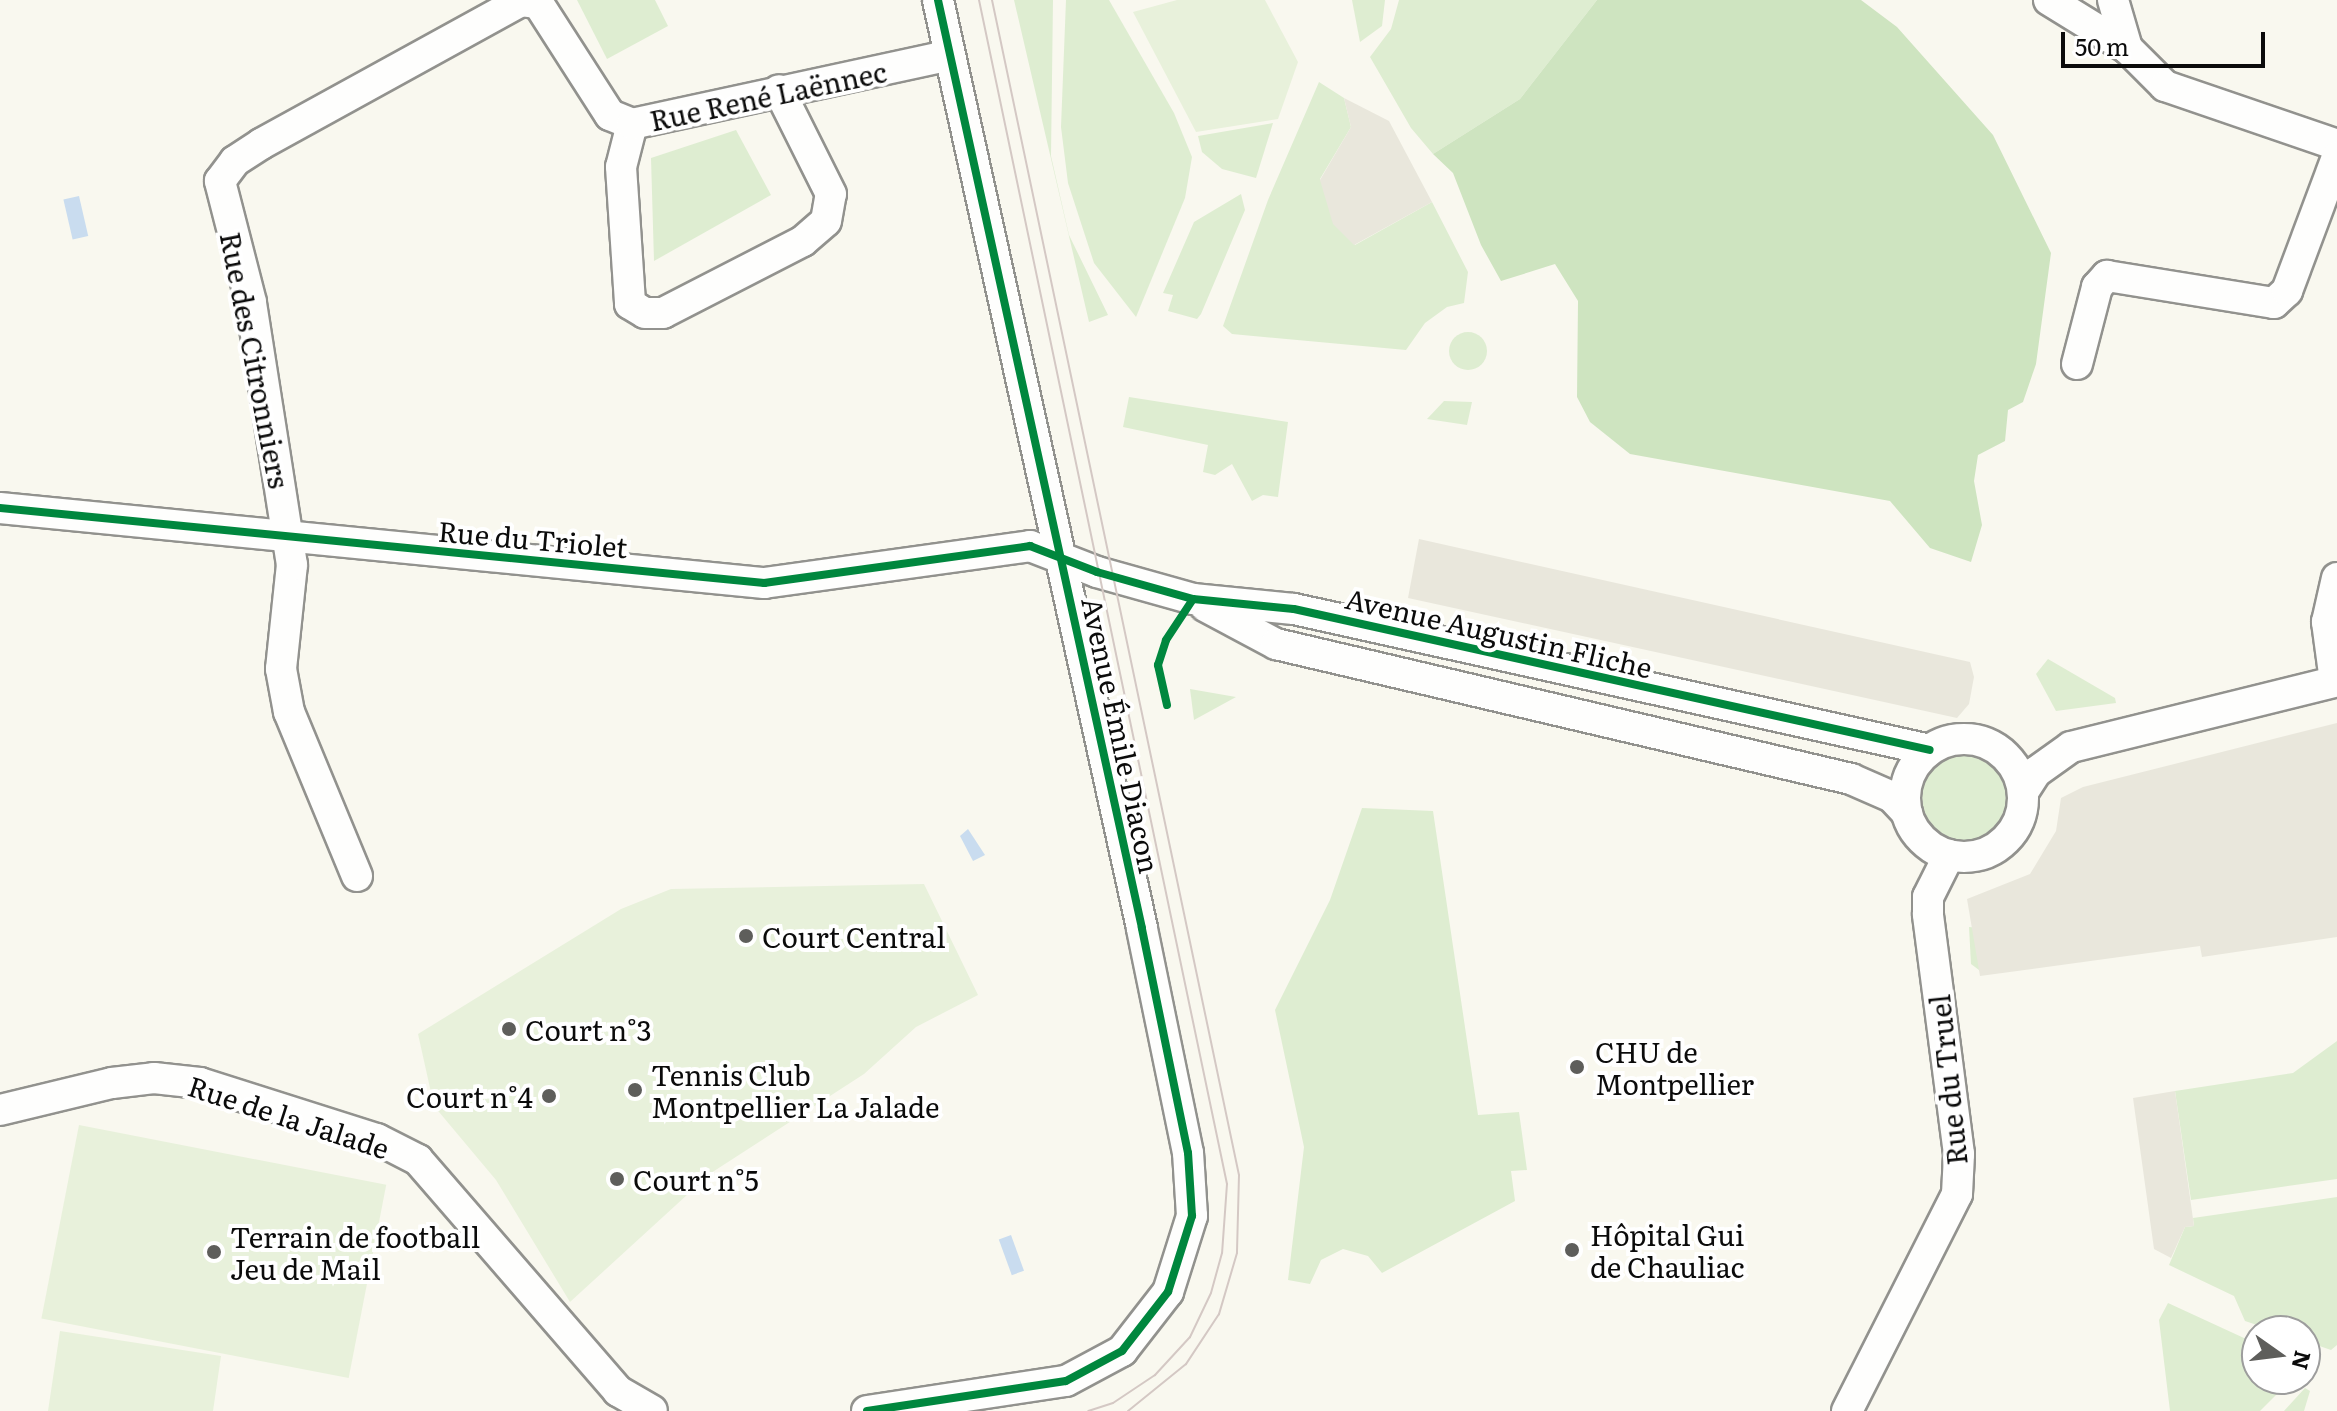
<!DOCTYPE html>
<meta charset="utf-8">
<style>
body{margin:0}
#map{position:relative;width:2337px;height:1411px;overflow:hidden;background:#f9f8ef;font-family:Literata,serif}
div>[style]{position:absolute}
.green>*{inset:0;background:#deedd1}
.round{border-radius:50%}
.forest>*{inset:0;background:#cee4c0}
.pitch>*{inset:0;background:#e8f1db;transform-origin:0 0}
.plaza>*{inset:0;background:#e9e7dc}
.water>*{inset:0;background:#c9dcef;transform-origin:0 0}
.roads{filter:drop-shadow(2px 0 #92928e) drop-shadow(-2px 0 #92928e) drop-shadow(0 2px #92928e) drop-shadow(0 -2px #92928e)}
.minor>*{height:30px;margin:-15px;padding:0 15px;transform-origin:15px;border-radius:15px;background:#fefefd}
.minor>.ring{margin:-15px;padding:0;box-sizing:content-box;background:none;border:30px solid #fefefd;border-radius:50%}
.tram>*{height:2px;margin:-1px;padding:0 1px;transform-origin:1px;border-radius:1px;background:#d4c8c4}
.cycleway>*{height:8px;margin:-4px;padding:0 4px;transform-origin:4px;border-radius:4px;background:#00873e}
.dots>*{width:22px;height:22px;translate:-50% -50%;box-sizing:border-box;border:4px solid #fff;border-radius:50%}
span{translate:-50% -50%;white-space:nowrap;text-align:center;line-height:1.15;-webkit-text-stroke:8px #fff;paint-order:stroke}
.street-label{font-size:28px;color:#0b0b0b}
.poi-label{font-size:28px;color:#0b0b0b}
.left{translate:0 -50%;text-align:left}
.right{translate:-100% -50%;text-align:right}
.north{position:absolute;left:2241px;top:1315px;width:80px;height:80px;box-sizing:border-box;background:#fff;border:2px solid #9d9d9d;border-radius:50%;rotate:104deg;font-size:22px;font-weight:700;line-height:32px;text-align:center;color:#0b0b0b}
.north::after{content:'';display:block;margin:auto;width:28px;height:36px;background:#5e5e5b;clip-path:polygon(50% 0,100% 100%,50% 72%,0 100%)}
.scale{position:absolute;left:2061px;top:32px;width:204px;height:36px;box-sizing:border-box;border:4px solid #0b0b0b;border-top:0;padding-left:10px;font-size:24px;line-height:28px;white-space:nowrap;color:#0b0b0b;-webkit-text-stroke:6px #fff;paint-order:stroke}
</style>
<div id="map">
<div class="green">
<i style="clip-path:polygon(577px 0,655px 0,668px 26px,607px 59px)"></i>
<i style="clip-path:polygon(1014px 0,1053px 0,1051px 156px,1069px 235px,1108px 315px,1089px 322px)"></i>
<i style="clip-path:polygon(1066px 0,1109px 0,1174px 113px,1192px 157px,1185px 198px,1136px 317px,1094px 263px,1068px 183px,1061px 127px)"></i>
<i style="clip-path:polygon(1352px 0,1385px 0,1382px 26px,1360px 42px)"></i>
<i style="clip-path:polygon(1399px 0,1597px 0,1520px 99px,1433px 154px,1411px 128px,1370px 57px,1391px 29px)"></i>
<i style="clip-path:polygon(1319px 82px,1344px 98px,1351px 127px,1320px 179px,1355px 245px,1432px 202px,1468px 272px,1464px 303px,1447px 307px,1425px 323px,1406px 350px,1232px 334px,1223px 326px,1268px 200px)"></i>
<i style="clip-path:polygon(1273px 123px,1256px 178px,1222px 169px,1202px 152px,1198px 136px)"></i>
<i style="clip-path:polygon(736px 130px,771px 195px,654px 261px,651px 158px)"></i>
<i style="clip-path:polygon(1241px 194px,1245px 210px,1201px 314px,1197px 319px,1168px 311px,1173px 295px,1163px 293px,1194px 222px)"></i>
<i class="round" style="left:1449px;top:332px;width:38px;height:38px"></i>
<i style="clip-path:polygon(1129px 397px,1288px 422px,1278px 497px,1263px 495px,1252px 501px,1232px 464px,1215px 475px,1203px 472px,1208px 445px,1123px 427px)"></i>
<i style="clip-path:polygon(1444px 401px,1472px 402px,1467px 425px,1427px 419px)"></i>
<i style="clip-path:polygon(2048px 659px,2115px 698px,2116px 703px,2056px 711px,2036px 674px)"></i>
<i style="clip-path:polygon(1190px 689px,1236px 697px,1194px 720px)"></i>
<i class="round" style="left:1922px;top:755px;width:86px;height:86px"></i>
<i style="clip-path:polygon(1362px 808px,1433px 811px,1478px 1115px,1519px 1112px,1527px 1170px,1511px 1171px,1515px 1201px,1382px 1273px,1368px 1256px,1343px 1249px,1321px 1260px,1310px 1284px,1288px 1280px,1304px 1147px,1275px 1010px,1330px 900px)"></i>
<i style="clip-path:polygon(1969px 927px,1981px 928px,1983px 973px,1971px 964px)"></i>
<i style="clip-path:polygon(2337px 1041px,2337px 1179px,2191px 1200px,2175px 1091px,2293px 1073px)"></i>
<i style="clip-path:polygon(2337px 1197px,2337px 1345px,2331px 1350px,2305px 1341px,2305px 1331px,2275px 1331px,2245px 1321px,2234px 1296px,2169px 1265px,2185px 1227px,2194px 1226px,2193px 1218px)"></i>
<i style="clip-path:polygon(2168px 1303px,2257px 1344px,2257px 1379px,2292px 1379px,2260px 1411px,2170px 1411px,2159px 1320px)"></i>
<i style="clip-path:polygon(2305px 1388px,2310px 1391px,2304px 1411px,2284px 1411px)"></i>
</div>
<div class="forest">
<i style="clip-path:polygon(1597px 0,1861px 0,1897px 27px,1993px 135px,2051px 253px,2036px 364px,2023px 402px,2008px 410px,2005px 441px,1978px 455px,1974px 481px,1982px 525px,1971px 562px,1930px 548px,1890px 501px,1630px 454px,1590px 422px,1577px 397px,1578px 301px,1555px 264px,1501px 281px,1481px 245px,1453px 173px,1433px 154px,1520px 99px)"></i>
</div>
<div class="pitch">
<i style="clip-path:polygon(1177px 0,1265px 0,1298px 62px,1278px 119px,1196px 132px,1133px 12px)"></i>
<i style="clip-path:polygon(924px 884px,978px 995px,916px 1027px,864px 1074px,711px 1173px,570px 1302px,496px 1180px,434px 1106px,418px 1034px,621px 909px,671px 889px)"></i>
<i style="left:79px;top:1125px;width:313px;height:197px;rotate:11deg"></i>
<i style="clip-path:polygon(60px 1331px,221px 1356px,213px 1411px,48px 1411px)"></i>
</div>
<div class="plaza">
<i style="clip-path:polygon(1344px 98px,1389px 121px,1432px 202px,1354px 245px,1333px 224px,1320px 180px,1351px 127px)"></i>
<i style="clip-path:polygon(1419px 539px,1970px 662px,1974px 677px,1969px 704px,1957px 718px,1408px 598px)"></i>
<i style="clip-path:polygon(2337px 723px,2337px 937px,2202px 957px,2200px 946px,1980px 976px,1967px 899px,2030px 874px,2056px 831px,2061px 798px,2083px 787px)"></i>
<i style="clip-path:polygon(2175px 1091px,2194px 1226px,2185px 1227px,2171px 1258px,2154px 1249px,2133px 1098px)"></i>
</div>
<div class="water">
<i style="left:79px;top:196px;width:41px;height:16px;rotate:77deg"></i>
<i style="clip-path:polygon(968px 829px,985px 855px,973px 861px,960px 836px)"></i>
<i style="left:1011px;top:1235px;width:38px;height:13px;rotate:70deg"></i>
</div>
<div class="roads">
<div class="minor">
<i style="left:2049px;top:0;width:92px;rotate:31.6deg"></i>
<i style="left:2127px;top:48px;width:54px;rotate:45deg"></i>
<i style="left:2165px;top:86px;width:182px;rotate:18.9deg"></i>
<i style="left:2113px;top:0;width:50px;rotate:73.7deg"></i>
<i style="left:632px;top:124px;width:44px;rotate:104.3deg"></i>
<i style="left:621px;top:167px;width:137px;rotate:86.2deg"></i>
<i style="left:630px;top:304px;width:17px;rotate:31deg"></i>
<i style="left:645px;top:313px;width:18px"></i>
<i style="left:663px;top:313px;width:157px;rotate:-27.2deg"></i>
<i style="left:803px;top:241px;width:30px;rotate:-41deg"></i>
<i style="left:826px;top:221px;width:27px;rotate:-80deg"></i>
<i style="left:831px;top:194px;width:116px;rotate:-116.6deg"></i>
<i style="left:2077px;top:364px;width:80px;rotate:-75.4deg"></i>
<i style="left:2097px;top:287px;width:15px;rotate:-48deg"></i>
<i style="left:2107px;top:276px;width:169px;rotate:9.2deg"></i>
<i style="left:2274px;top:303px;width:18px;rotate:-43deg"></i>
<i style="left:2287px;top:291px;width:143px;rotate:-69.5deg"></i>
<i style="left:0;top:508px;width:768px;rotate:5.61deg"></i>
<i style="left:764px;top:583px;width:269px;rotate:-7.9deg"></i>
<i style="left:1030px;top:546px;width:72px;rotate:21.2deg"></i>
<i style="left:1097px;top:572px;width:100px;rotate:15.7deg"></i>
<i style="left:1193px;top:599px;width:101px;rotate:5.7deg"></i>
<i style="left:1294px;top:609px;width:651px;rotate:12.5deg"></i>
<i style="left:1205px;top:606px;width:81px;rotate:28.2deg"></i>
<i style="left:1276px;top:644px;width:591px;rotate:13.21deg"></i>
<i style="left:1851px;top:779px;width:45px;rotate:23.7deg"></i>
<i style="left:1892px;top:797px;width:22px;rotate:47deg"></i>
<i style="left:2335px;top:681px;width:60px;rotate:-97.7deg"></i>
<i style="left:2327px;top:622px;width:45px;rotate:-77.2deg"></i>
<i class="ring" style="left:1905px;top:739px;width:88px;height:88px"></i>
<i style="left:2023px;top:792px;width:24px;rotate:-57deg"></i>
<i style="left:2036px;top:772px;width:43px;rotate:-35.5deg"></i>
<i style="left:2071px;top:747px;width:274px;rotate:-13.9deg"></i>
<i style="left:357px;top:876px;width:178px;rotate:-112.5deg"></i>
<i style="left:289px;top:712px;width:44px;rotate:-100.5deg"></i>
<i style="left:281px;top:669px;width:105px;rotate:-84deg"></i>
<i style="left:292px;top:565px;width:266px;rotate:-98.9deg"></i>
<i style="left:251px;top:302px;width:125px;rotate:-104.4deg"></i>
<i style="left:220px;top:181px;width:25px;rotate:-53deg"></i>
<i style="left:235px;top:161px;width:31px;rotate:-33deg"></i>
<i style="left:261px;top:144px;width:297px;rotate:-28.8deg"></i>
<i style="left:521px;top:1px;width:17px;rotate:7deg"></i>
<i style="left:538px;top:3px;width:133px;rotate:57.3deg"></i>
<i style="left:610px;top:115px;width:24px;rotate:22deg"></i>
<i style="left:632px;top:124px;width:325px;rotate:-12.2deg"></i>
<i style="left:0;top:1110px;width:115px;rotate:-13.6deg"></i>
<i style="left:112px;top:1083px;width:42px;rotate:-6.8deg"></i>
<i style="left:154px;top:1078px;width:46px;rotate:6.2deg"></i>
<i style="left:200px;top:1083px;width:186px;rotate:17.6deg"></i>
<i style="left:377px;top:1139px;width:46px;rotate:27.1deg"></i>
<i style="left:418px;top:1160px;width:306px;rotate:49.1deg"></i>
<i style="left:618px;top:1391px;width:39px;rotate:30deg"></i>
<i style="left:867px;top:1411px;width:201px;rotate:-8.6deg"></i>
<i style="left:1066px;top:1381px;width:64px;rotate:-28.2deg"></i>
<i style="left:1122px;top:1351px;width:75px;rotate:-52.1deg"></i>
<i style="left:1168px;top:1292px;width:80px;rotate:-72.5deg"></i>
<i style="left:1192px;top:1216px;width:63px;rotate:-93.6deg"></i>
<i style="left:1188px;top:1153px;width:230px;rotate:-101.6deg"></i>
<i style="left:1142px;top:928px;width:950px;rotate:-102.4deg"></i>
<i style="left:1847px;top:1411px;width:243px;rotate:-63.1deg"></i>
<i style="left:1957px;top:1194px;width:40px;rotate:-87.1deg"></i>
<i style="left:1959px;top:1154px;width:242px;rotate:-97.4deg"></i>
<i style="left:1928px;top:914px;width:17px;rotate:-90deg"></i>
<i style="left:1928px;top:897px;width:47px;rotate:-63.4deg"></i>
</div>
</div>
<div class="tram">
<i style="left:979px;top:0;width:1210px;rotate:78.17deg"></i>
<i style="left:1227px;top:1184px;width:69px;rotate:94.1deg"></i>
<i style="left:1222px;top:1253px;width:41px;rotate:105.4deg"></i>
<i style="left:1211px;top:1293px;width:49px;rotate:115.5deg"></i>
<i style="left:1190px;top:1337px;width:52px;rotate:132.6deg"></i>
<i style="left:1155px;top:1375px;width:50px;rotate:146.3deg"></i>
<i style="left:1113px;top:1403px;width:26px;rotate:162deg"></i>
<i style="left:992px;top:0;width:1201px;rotate:78.13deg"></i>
<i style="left:1239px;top:1175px;width:78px;rotate:91.5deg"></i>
<i style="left:1237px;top:1253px;width:64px;rotate:106.4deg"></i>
<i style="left:1219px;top:1314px;width:60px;rotate:123.4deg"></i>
<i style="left:1186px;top:1364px;width:75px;rotate:141deg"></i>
</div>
<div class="cycleway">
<i style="left:0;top:508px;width:768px;rotate:5.61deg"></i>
<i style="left:764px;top:583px;width:269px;rotate:-7.9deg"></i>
<i style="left:1030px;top:546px;width:72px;rotate:21.2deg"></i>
<i style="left:1097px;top:572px;width:100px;rotate:15.7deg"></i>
<i style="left:1193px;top:599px;width:101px;rotate:5.7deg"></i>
<i style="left:1294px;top:609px;width:651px;rotate:12.5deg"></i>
<i style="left:1167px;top:705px;width:41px;rotate:-102.7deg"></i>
<i style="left:1158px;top:665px;width:26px;rotate:-72deg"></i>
<i style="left:1166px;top:640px;width:49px;rotate:-56.6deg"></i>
<i style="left:867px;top:1411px;width:201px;rotate:-8.6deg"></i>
<i style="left:1066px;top:1381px;width:64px;rotate:-28.2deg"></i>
<i style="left:1122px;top:1351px;width:75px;rotate:-52.1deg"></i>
<i style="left:1168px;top:1292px;width:80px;rotate:-72.5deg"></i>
<i style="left:1192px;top:1216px;width:63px;rotate:-93.6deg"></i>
<i style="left:1188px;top:1153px;width:230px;rotate:-101.6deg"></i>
<i style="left:1142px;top:928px;width:950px;rotate:-102.4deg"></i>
</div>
<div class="dots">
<i style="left:746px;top:936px;background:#5e5e5b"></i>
<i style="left:509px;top:1029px;background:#5e5e5b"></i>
<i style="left:1577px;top:1067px;background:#5e5e5b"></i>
<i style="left:635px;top:1090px;background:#5e5e5b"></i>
<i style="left:549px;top:1096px;background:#5e5e5b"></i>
<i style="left:617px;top:1179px;background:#5e5e5b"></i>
<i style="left:1572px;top:1250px;background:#5e5e5b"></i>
<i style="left:214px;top:1252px;background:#5e5e5b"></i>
</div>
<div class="street-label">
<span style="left:768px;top:95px;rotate:-12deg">Rue René Laënnec</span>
<span style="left:256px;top:360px;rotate:79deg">Rue des Citronniers</span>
<span style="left:533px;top:538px;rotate:5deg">Rue du Triolet</span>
<span style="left:1499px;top:632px;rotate:13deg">Avenue Augustin Fliche</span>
<span style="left:1122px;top:735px;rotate:78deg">Avenue Émile Diacon</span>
<span style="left:1947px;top:1080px;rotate:-96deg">Rue du Truel</span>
<span style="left:289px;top:1116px;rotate:18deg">Rue de la Jalade</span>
</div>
<div class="poi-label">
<span class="left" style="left:762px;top:936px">Court Central</span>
<span class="left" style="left:525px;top:1029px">Court n°3</span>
<span class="left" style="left:1595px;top:1067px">CHU de<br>Montpellier</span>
<span class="left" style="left:651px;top:1090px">Tennis Club<br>Montpellier La Jalade</span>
<span class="right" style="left:533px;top:1096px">Court n°4</span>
<span class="left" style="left:633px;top:1179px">Court n°5</span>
<span class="left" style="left:1590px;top:1250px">Hôpital Gui<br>de Chauliac</span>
<span class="left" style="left:230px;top:1252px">Terrain de football<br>Jeu de Mail</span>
</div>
<div class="north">N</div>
<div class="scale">50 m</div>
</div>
